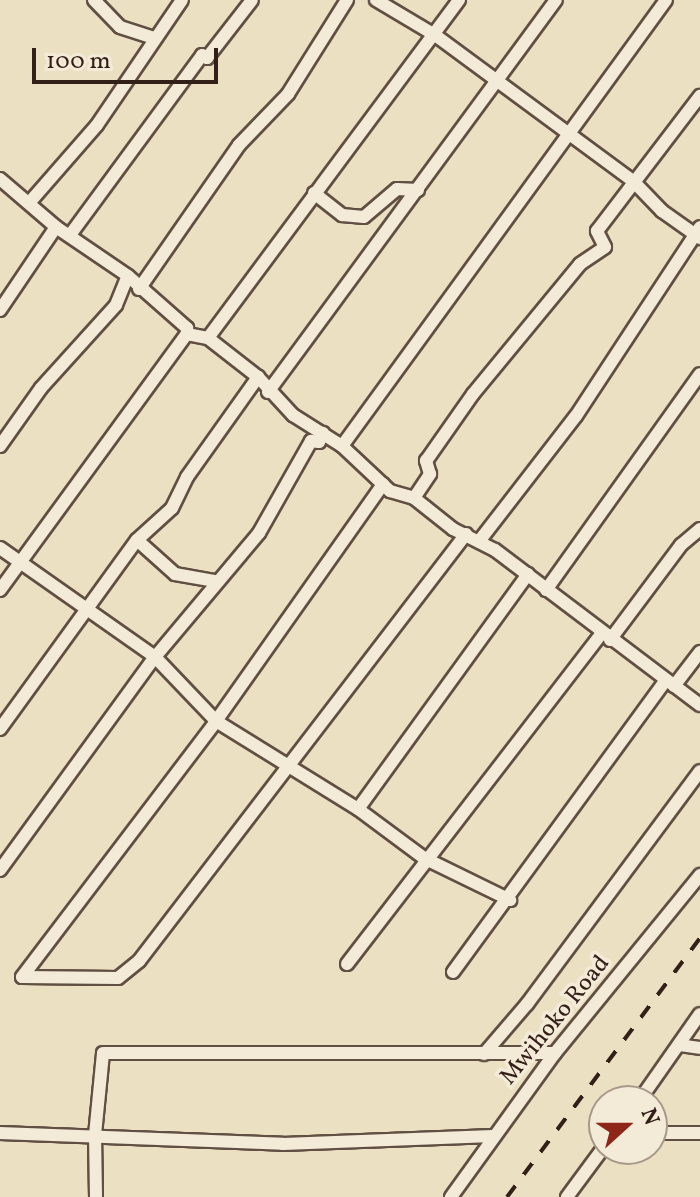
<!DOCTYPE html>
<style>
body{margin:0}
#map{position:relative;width:700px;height:1197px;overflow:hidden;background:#ece0c2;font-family:Vollkorn,serif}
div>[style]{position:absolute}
.roads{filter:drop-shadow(2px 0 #604f42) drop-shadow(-2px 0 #604f42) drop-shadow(0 2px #604f42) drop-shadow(0 -2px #604f42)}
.minor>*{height:12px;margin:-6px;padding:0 6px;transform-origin:6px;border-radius:6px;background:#f3ebd7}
.rail>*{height:4px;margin-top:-2px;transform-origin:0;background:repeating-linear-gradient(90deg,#321f17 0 14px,transparent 0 28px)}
span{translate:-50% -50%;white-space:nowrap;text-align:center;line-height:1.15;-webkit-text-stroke:7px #f3ebd7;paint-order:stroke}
.street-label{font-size:24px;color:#321f17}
.north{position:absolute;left:588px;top:1085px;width:80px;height:80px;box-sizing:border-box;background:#f3ebd7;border:2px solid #a6998a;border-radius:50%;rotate:69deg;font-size:22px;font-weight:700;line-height:32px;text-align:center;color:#321f17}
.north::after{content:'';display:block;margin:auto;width:28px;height:36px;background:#8f2418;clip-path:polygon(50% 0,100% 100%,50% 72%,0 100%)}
.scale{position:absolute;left:32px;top:48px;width:186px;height:36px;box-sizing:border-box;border:4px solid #321f17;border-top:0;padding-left:10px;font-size:24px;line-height:28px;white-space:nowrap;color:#321f17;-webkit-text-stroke:6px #f3ebd7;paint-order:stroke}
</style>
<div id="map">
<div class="roads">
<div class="minor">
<i style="left:94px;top:0;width:37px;rotate:46deg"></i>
<i style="left:120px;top:27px;width:35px;rotate:18deg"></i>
<i style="left:376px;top:0;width:69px;rotate:30.7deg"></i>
<i style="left:435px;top:35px;width:246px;rotate:36.4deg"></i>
<i style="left:633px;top:181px;width:42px;rotate:46deg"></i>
<i style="left:662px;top:211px;width:47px;rotate:35.4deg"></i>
<i style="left:0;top:179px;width:74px;rotate:40.6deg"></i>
<i style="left:56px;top:227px;width:87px;rotate:34.2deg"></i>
<i style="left:128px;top:276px;width:79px;rotate:41.4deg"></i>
<i style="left:187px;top:328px;width:6px;rotate:90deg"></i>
<i style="left:187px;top:334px;width:21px;rotate:11deg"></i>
<i style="left:208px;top:338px;width:63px;rotate:38deg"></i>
<i style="left:258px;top:377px;width:52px;rotate:47.4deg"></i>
<i style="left:293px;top:415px;width:58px;rotate:32.3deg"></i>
<i style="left:342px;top:446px;width:66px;rotate:43.2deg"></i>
<i style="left:390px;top:491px;width:25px;rotate:16deg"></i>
<i style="left:414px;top:498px;width:50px;rotate:38.5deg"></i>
<i style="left:453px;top:529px;width:47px;rotate:26.6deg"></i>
<i style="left:495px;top:550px;width:257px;rotate:37.1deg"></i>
<i style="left:314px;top:193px;width:36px;rotate:38deg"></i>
<i style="left:342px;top:215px;width:22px;rotate:5deg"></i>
<i style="left:364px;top:217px;width:43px;rotate:-40.3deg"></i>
<i style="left:397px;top:189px;width:21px;rotate:3deg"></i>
<i style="left:29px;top:203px;width:103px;rotate:-48.9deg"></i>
<i style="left:97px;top:125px;width:151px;rotate:-55.8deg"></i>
<i style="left:70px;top:235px;width:223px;rotate:-53.7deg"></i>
<i style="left:202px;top:55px;width:6px;rotate:31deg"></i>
<i style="left:207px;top:58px;width:73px;rotate:-52.2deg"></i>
<i style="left:139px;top:289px;width:175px;rotate:-55.2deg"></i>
<i style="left:239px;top:145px;width:71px;rotate:-46.1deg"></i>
<i style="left:288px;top:94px;width:111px;rotate:-57.9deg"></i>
<i style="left:0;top:310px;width:100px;rotate:-56deg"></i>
<i style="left:208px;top:338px;width:421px;rotate:-53.4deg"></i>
<i style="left:268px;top:392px;width:486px;rotate:-53.7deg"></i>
<i style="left:0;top:446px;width:71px;rotate:-54.7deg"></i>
<i style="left:41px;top:388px;width:112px;rotate:-47.9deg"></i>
<i style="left:116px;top:305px;width:31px;rotate:-68deg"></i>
<i style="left:342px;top:446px;width:551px;rotate:-54deg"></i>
<i style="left:414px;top:498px;width:29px;rotate:-56deg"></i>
<i style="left:430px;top:474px;width:14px;rotate:-107deg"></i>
<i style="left:426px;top:461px;width:82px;rotate:-55deg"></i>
<i style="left:473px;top:394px;width:168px;rotate:-50.5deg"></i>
<i style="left:580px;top:264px;width:30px;rotate:-34deg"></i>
<i style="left:605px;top:247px;width:18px;rotate:-117deg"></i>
<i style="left:597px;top:231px;width:170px;rotate:-52.7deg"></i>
<i style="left:137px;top:540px;width:51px;rotate:41.8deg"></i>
<i style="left:175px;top:574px;width:41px;rotate:9.9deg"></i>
<i style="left:480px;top:540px;width:157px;rotate:-52.3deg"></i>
<i style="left:576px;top:416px;width:226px;rotate:-56.7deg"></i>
<i style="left:0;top:548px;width:189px;rotate:35.1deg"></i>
<i style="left:155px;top:657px;width:88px;rotate:46.4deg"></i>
<i style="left:216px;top:721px;width:167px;rotate:31.8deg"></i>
<i style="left:358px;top:809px;width:82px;rotate:36.6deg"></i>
<i style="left:424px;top:858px;width:96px;rotate:26deg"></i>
<i style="left:0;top:590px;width:317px;rotate:-53.9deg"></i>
<i style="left:546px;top:590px;width:265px;rotate:-54.5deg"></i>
<i style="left:610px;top:640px;width:119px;rotate:-53.2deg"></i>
<i style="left:681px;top:545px;width:25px;rotate:-40deg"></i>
<i style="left:674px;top:686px;width:43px;rotate:-52.6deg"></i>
<i style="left:0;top:729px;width:233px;rotate:-54.1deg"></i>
<i style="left:137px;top:540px;width:47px;rotate:-42.4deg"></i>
<i style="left:172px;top:508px;width:34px;rotate:-64deg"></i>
<i style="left:187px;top:477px;width:123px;rotate:-54.6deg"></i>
<i style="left:358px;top:809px;width:290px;rotate:-54.1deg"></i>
<i style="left:0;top:870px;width:263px;rotate:-54deg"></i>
<i style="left:155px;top:657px;width:162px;rotate:-50deg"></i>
<i style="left:259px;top:533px;width:106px;rotate:-60.5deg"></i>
<i style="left:311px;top:441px;width:8px;rotate:7deg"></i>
<i style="left:319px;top:442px;width:10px;rotate:-66deg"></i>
<i style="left:347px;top:964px;width:418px;rotate:-52.4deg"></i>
<i style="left:453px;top:972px;width:360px;rotate:-53.9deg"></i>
<i style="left:22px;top:977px;width:96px;rotate:0.6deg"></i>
<i style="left:118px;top:978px;width:27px;rotate:-39deg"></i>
<i style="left:139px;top:961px;width:538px;rotate:-52.55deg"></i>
<i style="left:22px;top:977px;width:321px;rotate:-52.8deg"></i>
<i style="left:216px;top:721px;width:290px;rotate:-54.8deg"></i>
<i style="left:679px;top:1045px;width:21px;rotate:8deg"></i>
<i style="left:484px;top:1054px;width:66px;rotate:-49.3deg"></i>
<i style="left:527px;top:1004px;width:290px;rotate:-53.4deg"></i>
<i style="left:639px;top:1101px;width:106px;rotate:-55deg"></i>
<i style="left:0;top:1133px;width:283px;rotate:2.2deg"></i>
<i style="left:283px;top:1144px;width:210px;rotate:-2.2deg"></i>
<i style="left:652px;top:1133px;width:48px"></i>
<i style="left:96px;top:1197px;width:62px;rotate:-90.9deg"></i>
<i style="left:95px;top:1135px;width:82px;rotate:-84.4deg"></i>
<i style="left:103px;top:1053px;width:452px"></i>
<i style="left:451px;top:1197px;width:178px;rotate:-54.2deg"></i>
<i style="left:555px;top:1053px;width:230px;rotate:-50.8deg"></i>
<i style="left:567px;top:1197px;width:62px;rotate:-53.5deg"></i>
</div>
</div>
<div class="rail">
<i style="left:507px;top:1197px;width:323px;rotate:-53.3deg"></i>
</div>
<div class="street-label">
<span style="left:556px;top:1021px;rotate:-51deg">Mwihoko Road</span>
</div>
<div class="north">N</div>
<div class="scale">100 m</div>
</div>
